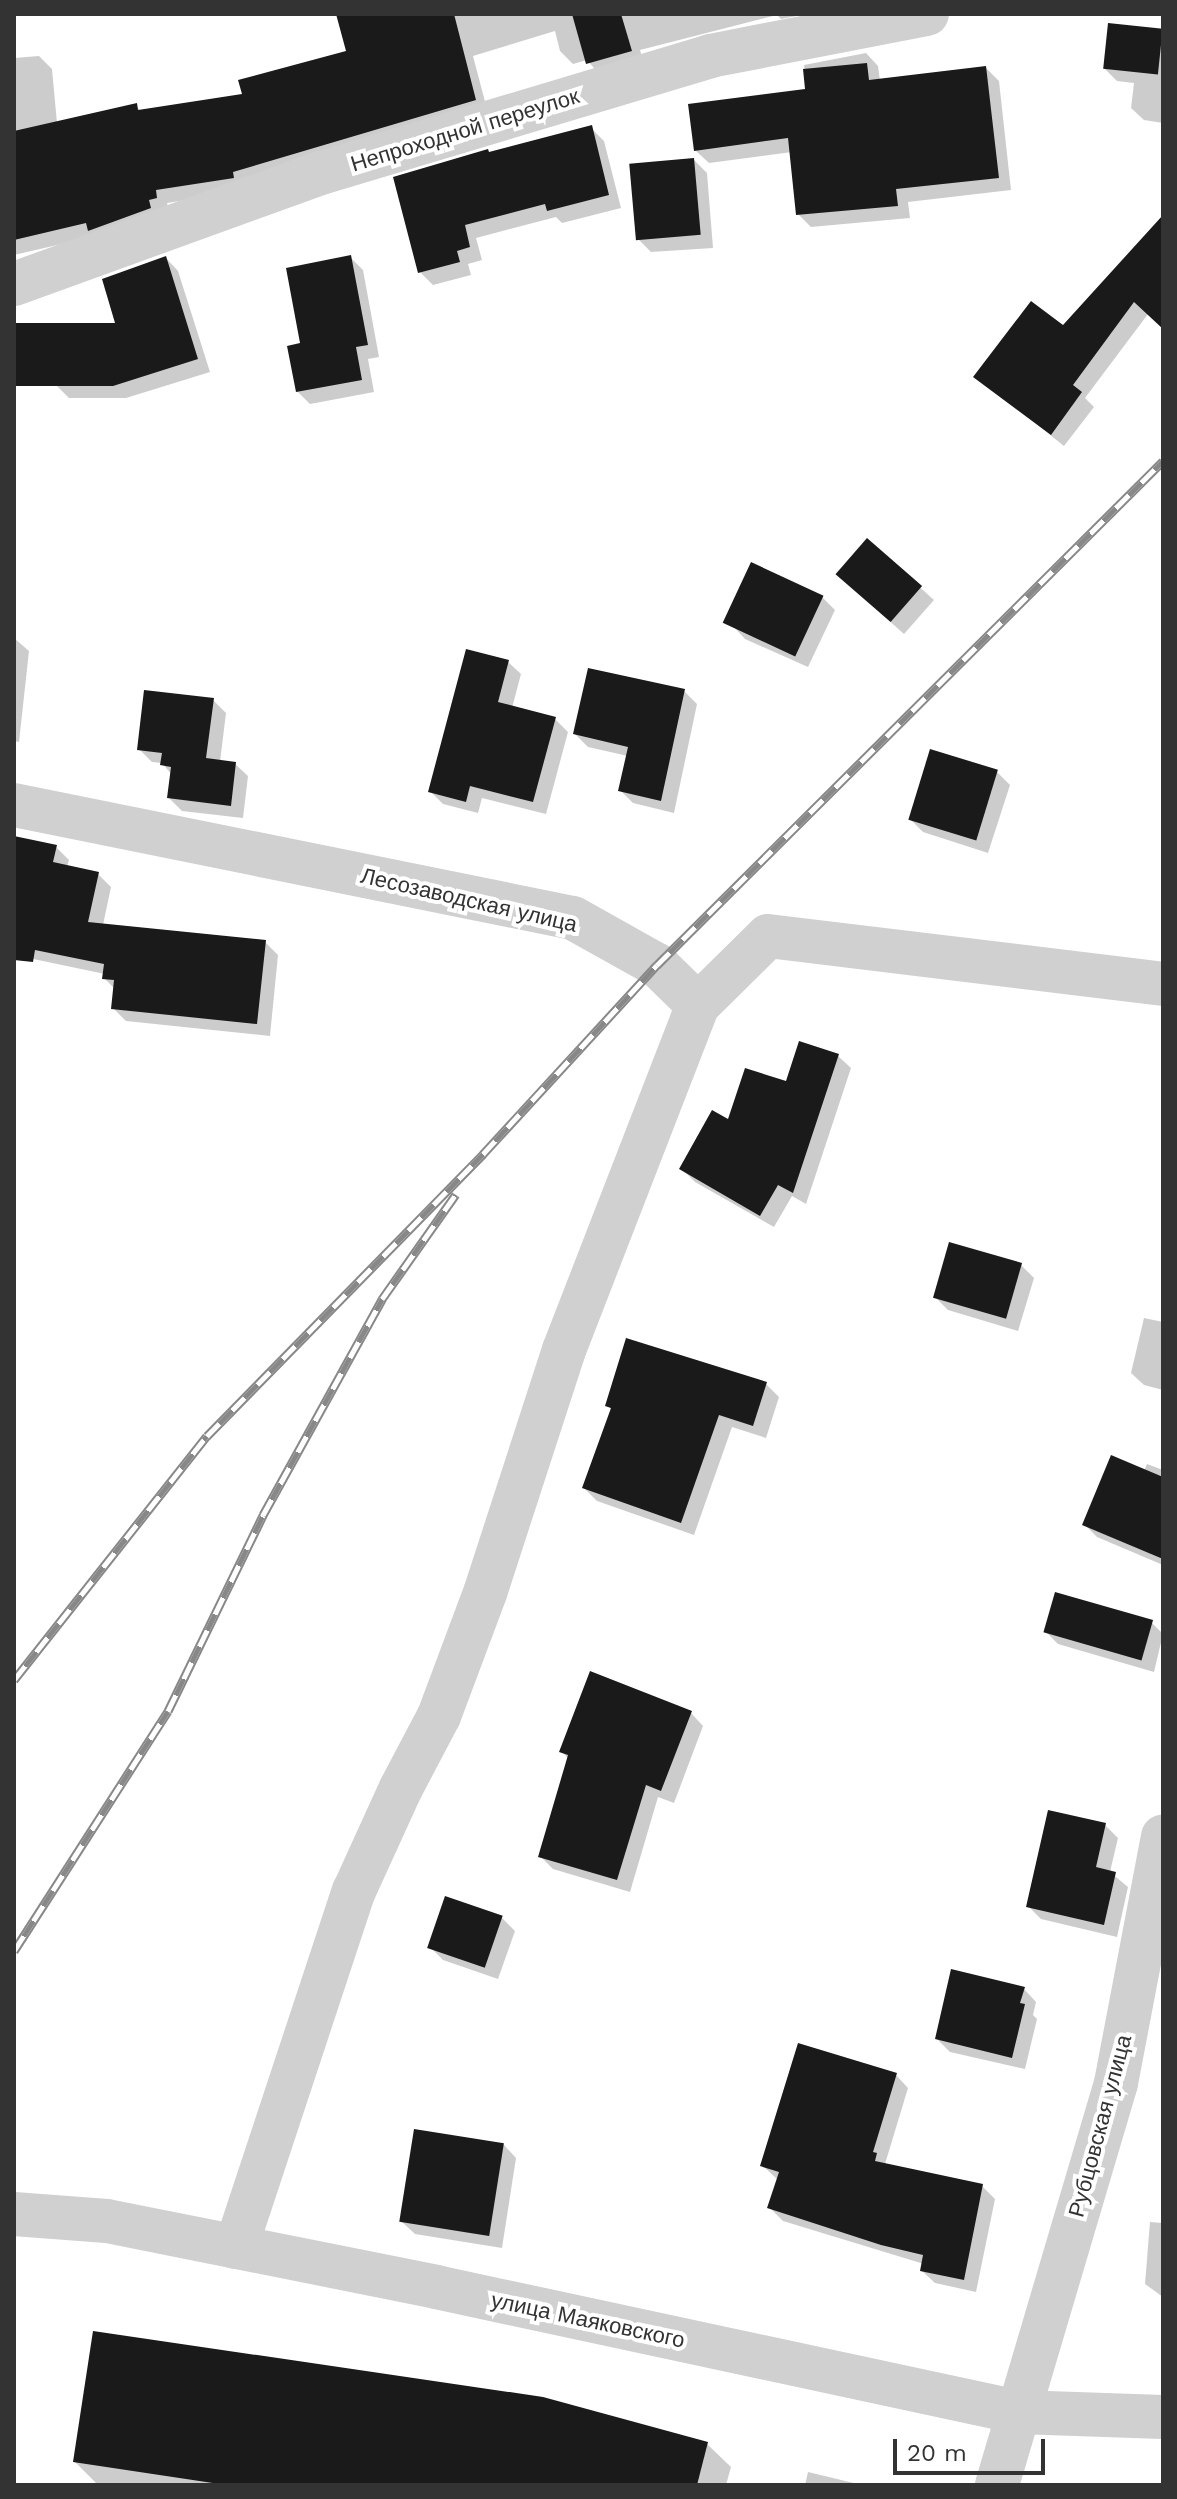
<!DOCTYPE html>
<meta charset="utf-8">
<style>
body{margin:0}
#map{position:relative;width:1177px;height:2499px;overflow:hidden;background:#fff;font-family:"Work Sans",sans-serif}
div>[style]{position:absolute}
.shadow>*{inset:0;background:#0003}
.building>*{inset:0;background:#1a1a1a;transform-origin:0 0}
.minor>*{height:44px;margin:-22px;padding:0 22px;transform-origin:22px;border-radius:22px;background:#d0d0d0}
.rail>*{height:9px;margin-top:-4.5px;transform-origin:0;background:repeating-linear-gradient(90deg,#fff 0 18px,#888 0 36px);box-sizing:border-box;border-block:2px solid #888}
span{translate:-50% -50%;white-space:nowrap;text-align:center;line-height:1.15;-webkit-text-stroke:8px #fff;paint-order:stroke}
.street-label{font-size:22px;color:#333}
.frame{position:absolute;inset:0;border:16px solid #333;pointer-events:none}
.scale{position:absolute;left:893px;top:2439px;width:152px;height:36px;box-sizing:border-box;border:4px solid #333;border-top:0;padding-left:10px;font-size:24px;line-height:28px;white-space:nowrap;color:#333;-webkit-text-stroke:6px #fff;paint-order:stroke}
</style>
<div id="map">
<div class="shadow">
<i style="clip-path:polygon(338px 14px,869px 14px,813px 25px,802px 15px,781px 19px,777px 15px,640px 50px,644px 64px,601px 76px,587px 60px,573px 64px,560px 51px,555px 31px,473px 56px,488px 113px,246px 190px,167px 203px,169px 210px,96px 236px,14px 255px,14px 58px,39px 56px,52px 69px,57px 123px,136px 106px,142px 112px,244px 96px,348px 52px)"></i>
<i style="clip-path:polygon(1163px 31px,1163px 123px,1144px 120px,1131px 108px,1134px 83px,1117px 81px,1104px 68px)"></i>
<i style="clip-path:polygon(866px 53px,878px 66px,880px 81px,986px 68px,999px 81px,1011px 190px,908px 202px,910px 218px,811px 227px,798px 214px,792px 152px,709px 163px,696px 151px,807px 91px,804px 65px)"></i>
<i style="clip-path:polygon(591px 128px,604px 141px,621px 208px,562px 223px,556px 217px,476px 238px,482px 260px,468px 264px,471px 275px,433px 285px,420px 272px,491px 154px)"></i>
<i style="clip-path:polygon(694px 160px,707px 173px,713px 248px,651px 252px,638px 239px)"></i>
<i style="clip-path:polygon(1163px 218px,1163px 327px,1148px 314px,1085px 398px,1094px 407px,1064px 446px,976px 376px,1064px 328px)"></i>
<i style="clip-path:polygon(350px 257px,363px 270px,379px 357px,368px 359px,374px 392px,310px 404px,297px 391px,302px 345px)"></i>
<i style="clip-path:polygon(166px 258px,178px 271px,210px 372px,126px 398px,69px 398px,56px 385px,118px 325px)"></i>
<i style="clip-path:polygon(868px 541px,934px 600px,904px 634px,851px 587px)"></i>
<i style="clip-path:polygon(822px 597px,835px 610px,808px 667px,745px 639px,732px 625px)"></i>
<i style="clip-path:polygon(14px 638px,29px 651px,19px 742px,14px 741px)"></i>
<i style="clip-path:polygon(508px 662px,521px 674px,512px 708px,555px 719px,568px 732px,546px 814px,482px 798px,478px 813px,443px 804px,430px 791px)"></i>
<i style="clip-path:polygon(684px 691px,697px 704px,674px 813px,633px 803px,620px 790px,628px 756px,588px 747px,575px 734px)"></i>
<i style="clip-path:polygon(213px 700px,226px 713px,220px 762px,235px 764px,248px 776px,243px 818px,182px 811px,169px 798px,172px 775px,162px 763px,152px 762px,139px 749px)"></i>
<i style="clip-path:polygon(997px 772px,1010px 785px,988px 853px,923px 832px,910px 819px)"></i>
<i style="clip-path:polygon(14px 838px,56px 847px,69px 860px,67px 867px,98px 874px,111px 887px,103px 925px,265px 942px,278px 955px,270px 1036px,126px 1021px,113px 1008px,115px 989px,104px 978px,105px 974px,14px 955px)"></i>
<i style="clip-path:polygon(838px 1056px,851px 1068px,806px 1204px,792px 1196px,774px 1227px,695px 1182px,682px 1169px,729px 1122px)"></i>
<i style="clip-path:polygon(1021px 1265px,1034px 1278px,1018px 1331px,948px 1310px,935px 1297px)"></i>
<i style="clip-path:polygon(1144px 1318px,1163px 1322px,1163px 1390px,1144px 1385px,1131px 1373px)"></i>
<i style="clip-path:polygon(628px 1340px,766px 1384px,779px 1397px,766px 1438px,732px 1427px,694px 1535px,597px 1501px,584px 1488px,612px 1410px,608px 1406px)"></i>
<i style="clip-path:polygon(1147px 1464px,1163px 1470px,1163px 1565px,1097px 1537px,1084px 1524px,1144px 1471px)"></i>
<i style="clip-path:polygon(1152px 1623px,1163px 1634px,1154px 1672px,1058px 1644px,1045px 1631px)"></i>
<i style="clip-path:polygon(691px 1713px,703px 1726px,674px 1803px,658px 1797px,630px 1892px,553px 1869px,540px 1856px,569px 1759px,561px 1751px)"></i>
<i style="clip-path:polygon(1105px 1825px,1118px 1838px,1110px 1872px,1128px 1887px,1117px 1937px,1041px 1919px,1028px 1906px)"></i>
<i style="clip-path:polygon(502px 1918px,515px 1931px,498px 1979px,443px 1960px,430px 1947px)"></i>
<i style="clip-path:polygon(1024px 1989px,1036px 2002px,1033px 2015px,1037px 2019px,1025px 2069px,950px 2052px,937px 2039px)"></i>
<i style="clip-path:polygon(896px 2075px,908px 2088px,885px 2164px,982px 2186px,995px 2199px,976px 2292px,935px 2283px,922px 2271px,924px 2264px,783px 2221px,770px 2208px,778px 2180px,763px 2166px)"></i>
<i style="clip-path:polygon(504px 2145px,516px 2158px,502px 2248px,415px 2234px,402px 2222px)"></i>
<i style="clip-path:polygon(1150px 2222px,1163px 2223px,1163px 2297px,1145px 2284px)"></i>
<i style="clip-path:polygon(707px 2444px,731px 2467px,726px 2485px,98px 2485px,75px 2462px)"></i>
<i style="clip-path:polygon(808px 2472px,862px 2485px,805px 2485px)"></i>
</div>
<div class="building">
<i style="clip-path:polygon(336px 14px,454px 14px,476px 100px,233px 172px,234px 178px,156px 190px,157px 198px,149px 200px,151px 208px,88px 231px,86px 223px,14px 240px,14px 131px,137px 103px,138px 110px,242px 94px,238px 80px,346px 51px)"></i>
<i style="clip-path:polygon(572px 14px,621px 14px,632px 51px,586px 64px)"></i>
<i style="left:1108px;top:23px;width:55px;height:46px;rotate:6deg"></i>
<i style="clip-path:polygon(867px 63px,869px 80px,986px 66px,999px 178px,896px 189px,898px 206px,796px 215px,788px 138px,694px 151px,688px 104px,805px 89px,803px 69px)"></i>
<i style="clip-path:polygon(592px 125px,609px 195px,547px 211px,545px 204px,465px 225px,470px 247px,457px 251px,460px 262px,418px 273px,393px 177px,488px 149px,489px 152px)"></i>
<i style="left:694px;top:158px;width:77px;height:65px;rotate:85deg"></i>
<i style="clip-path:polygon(1163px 215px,1163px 329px,1134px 302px,1073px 385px,1082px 392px,1051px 435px,973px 377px,1031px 301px,1063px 325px)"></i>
<i style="clip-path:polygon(351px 255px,368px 345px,356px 347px,362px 380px,296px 392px,287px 346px,300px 343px,286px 268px)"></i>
<i style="clip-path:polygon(166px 256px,198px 359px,113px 386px,14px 386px,14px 323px,115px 323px,102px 279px)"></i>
<i style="left:867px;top:538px;width:73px;height:48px;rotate:41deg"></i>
<i style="left:751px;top:562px;width:80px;height:67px;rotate:25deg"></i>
<i style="clip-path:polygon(466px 649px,509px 660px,498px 702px,556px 717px,533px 802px,470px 786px,466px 802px,428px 792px)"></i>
<i style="clip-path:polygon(588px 668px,685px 689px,661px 801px,618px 791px,628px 747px,573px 734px)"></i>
<i style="clip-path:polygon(144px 690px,214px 698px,206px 758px,236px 762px,231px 806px,167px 798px,171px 767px,160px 765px,162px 753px,137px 750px)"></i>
<i style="left:930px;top:749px;width:71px;height:74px;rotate:17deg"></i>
<i style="clip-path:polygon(14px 836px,57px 845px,53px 862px,99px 872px,88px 922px,266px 940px,257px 1024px,111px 1009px,114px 980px,102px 979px,104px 964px,35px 950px,33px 962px,14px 960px)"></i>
<i style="clip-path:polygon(799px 1041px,839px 1054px,793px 1193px,778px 1185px,760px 1216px,679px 1169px,712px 1110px,728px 1119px,745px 1068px,786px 1081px)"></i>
<i style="left:949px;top:1242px;width:76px;height:58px;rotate:16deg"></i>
<i style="clip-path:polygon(626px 1338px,767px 1382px,753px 1426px,719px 1415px,681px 1523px,582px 1488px,611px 1408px,605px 1406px)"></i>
<i style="clip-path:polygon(1111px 1455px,1163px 1477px,1163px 1559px,1082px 1525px)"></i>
<i style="left:1055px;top:1592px;width:102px;height:42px;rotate:16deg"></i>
<i style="clip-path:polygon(590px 1671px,692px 1711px,661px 1791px,646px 1785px,617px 1880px,538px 1857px,568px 1755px,559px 1752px)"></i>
<i style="clip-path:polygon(1048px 1810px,1106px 1823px,1096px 1867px,1116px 1872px,1104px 1925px,1026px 1907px)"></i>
<i style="left:445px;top:1896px;width:61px;height:55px;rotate:19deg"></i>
<i style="clip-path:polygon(951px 1969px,1025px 1987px,1020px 2003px,1025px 2004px,1012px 2058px,935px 2039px)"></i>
<i style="clip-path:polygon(798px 2043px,897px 2073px,873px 2152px,877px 2153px,875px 2161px,983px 2184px,964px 2280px,920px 2271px,923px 2255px,881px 2245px,767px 2208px,779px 2172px,760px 2166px)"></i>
<i style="left:414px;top:2129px;width:91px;height:94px;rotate:9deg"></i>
<i style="clip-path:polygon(93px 2331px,543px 2397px,708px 2442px,697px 2485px,226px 2485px,73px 2462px)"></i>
</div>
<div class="minor">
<i style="left:14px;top:284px;width:326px;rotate:-19.9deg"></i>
<i style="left:321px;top:173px;width:406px;rotate:-16.7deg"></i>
<i style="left:710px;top:56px;width:221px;rotate:-11deg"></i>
<i style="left:14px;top:805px;width:570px;rotate:11.43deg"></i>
<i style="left:573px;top:918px;width:96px;rotate:29.2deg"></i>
<i style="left:657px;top:965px;width:57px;rotate:44.3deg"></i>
<i style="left:698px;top:1005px;width:98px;rotate:-44.6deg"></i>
<i style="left:768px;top:936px;width:398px;rotate:6.9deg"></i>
<i style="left:14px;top:2214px;width:93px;rotate:4.3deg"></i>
<i style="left:107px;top:2221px;width:336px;rotate:11.3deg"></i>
<i style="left:436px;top:2287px;width:595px;rotate:12.12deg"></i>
<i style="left:1018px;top:2412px;width:145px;rotate:2deg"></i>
<i style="left:236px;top:2247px;width:375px;rotate:-71.7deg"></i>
<i style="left:354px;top:1891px;width:113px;rotate:-65.5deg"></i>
<i style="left:401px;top:1788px;width:81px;rotate:-62.2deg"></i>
<i style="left:439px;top:1716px;width:134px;rotate:-69.5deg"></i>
<i style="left:486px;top:1590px;width:252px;rotate:-72deg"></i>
<i style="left:564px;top:1350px;width:370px;rotate:-68.8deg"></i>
<i style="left:997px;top:2485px;width:419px;rotate:-73.5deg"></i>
<i style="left:1116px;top:2083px;width:251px;rotate:-79.2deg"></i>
</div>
<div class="rail">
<i style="left:14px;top:1680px;width:311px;rotate:-51.7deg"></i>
<i style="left:207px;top:1436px;width:395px;rotate:-45.6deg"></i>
<i style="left:483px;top:1154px;width:257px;rotate:-47.4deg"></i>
<i style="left:657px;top:965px;width:714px;rotate:-44.89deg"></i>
<i style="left:14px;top:1951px;width:285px;rotate:-57.3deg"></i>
<i style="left:168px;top:1711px;width:218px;rotate:-64.1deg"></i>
<i style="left:263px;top:1515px;width:247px;rotate:-61.1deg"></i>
<i style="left:382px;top:1299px;width:128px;rotate:-54.8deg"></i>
</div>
<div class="street-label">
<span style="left:465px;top:130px;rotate:-17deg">Непроходной переулок</span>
<span style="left:469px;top:900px;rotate:13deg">Лесозаводская улица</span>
<span style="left:1100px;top:2126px;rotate:-75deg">Рубцовская улица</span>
<span style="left:588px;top:2320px;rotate:12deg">улица Маяковского</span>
</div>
<div class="frame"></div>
<div class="scale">20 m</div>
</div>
